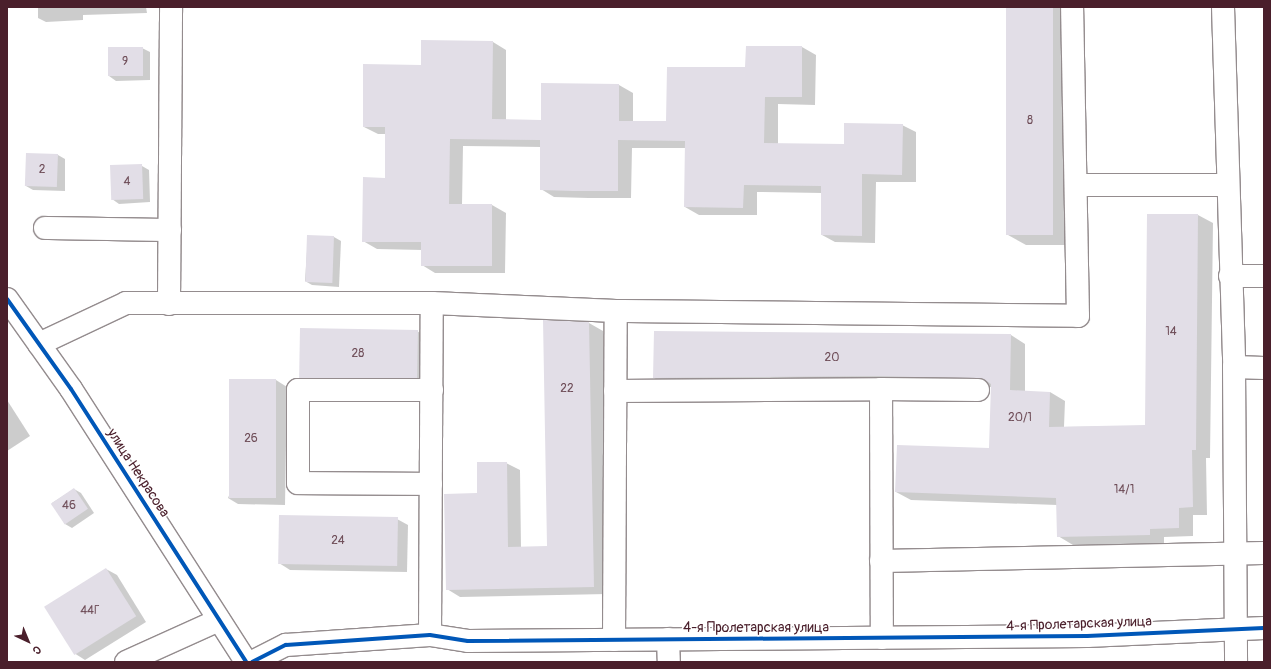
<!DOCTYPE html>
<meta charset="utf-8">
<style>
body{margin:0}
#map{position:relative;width:1271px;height:669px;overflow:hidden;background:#fff;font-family:Pangolin,sans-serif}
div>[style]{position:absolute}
.shadow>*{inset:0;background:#0003}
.building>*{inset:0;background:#e2dee7;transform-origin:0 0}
.roads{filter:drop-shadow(1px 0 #948c8e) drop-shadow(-1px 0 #948c8e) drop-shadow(0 1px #948c8e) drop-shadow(0 -1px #948c8e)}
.minor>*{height:22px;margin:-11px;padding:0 11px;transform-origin:11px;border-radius:11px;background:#fff}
.cycleway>*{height:4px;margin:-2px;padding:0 2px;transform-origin:2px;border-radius:2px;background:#0057b8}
span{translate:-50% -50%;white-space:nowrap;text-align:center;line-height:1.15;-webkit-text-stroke:3px #fff;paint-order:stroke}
.number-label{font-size:12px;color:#704f5a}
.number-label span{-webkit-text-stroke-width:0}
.street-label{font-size:14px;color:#4a1f2b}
.frame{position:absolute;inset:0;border:8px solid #4a1f2b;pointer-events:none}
.north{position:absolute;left:8px;top:621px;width:40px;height:40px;-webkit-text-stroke:3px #fff;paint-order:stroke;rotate:136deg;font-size:11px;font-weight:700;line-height:16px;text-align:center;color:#4a1f2b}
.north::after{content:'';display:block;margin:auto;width:14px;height:18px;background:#4a1f2b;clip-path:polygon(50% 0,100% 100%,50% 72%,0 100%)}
</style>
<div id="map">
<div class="shadow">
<i style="clip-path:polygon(38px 7px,146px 7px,147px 13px,83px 15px,83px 20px,46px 22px,38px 18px)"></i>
<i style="clip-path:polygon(1007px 7px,1069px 7px,1073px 245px,1026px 245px,1008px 235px)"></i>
<i style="clip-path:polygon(493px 42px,506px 50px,506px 121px,542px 121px,542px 84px,619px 85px,633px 93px,633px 122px,667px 122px,746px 68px,747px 47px,802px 47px,816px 55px,815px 105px,778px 104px,778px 144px,845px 145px,902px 125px,916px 132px,916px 182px,876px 182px,875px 243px,835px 242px,822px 235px,822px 193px,757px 192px,757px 215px,699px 215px,685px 207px,686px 148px,632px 148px,631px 198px,588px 198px,554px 197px,541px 189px,541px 147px,463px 146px,462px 205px,492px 205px,506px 213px,505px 273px,435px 273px,422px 265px,422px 250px,377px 249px,363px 241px,386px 179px,386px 134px,378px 134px,364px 127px,422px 66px)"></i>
<i style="clip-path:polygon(142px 48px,150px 52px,150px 80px,116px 81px,109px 76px)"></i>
<i style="clip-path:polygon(27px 154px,58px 155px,65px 159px,65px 191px,33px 190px,26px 186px)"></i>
<i style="clip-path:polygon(142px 166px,149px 170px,150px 202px,119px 204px,112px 199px)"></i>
<i style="clip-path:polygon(1148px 215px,1198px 215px,1213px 223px,1210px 458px,1206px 458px,1207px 515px,1193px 515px,1193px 536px,1164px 537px,1164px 543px,1073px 545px,1058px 536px,1057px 505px,911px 500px,896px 492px,990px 449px,992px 387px,897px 384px,669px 386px,654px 378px,1011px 335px,1025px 344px,1025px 392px,1050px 392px,1065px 401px,1064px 427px,1146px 426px)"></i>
<i style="clip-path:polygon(308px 236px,334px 237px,341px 241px,339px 287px,312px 285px,305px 281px)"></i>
<i style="clip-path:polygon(589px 323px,603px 331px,608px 594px,460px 597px,447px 589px,478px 494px,506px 463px,520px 470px,521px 548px,548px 547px)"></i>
<i style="clip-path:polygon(417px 331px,428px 338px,427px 383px,311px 383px,300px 377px)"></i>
<i style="clip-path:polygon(276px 380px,287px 387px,285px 505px,238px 504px,228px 498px)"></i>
<i style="clip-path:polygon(7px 400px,30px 436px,7px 451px)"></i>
<i style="clip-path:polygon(74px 489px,81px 493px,94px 513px,72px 528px,65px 524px,52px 503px)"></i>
<i style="clip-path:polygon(397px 519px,408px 525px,407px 572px,290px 570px,279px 563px)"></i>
<i style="clip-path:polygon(106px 569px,117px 575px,146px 622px,85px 660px,74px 653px)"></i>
</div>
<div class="building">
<i style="left:1006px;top:7px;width:47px;height:228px"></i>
<i style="clip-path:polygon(421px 40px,493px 41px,492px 119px,541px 120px,541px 83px,619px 84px,619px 121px,666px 121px,667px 67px,745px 67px,746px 46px,802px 46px,802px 97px,765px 97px,764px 143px,844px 144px,844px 123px,903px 124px,902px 175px,862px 174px,862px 236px,821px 235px,821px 186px,744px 185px,743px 208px,684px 207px,685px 141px,618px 140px,618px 191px,573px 191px,540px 190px,540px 140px,450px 139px,449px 204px,492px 204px,492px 266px,421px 266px,421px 242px,362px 242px,363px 177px,385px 178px,385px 127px,363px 127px,363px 64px,421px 65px)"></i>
<i style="left:143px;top:47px;width:29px;height:35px;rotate:90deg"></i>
<i style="left:26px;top:153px;width:32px;height:33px;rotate:2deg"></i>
<i style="left:142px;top:164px;width:35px;height:32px;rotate:88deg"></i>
<i style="clip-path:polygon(1147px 214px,1198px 214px,1196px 450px,1192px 450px,1193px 507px,1179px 508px,1179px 528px,1150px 529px,1150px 535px,1057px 537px,1056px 498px,895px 492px,897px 445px,989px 448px,991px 384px,984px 379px,881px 376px,653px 378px,654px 331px,1011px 334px,1010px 390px,1050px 392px,1049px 427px,1145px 425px)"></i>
<i style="left:307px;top:235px;width:27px;height:47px;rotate:2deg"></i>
<i style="clip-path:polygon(543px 320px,589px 322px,594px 587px,446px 590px,444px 494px,477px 493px,477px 462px,507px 462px,508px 547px,547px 546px)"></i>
<i style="left:300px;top:328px;width:118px;height:50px;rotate:1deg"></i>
<i style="left:229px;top:379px;width:47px;height:119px"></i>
<i style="left:74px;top:488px;width:25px;height:28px;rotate:56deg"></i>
<i style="left:279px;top:515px;width:119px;height:49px;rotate:1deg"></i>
<i style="left:106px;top:568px;width:57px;height:73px;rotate:58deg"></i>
</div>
<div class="roads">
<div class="minor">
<i style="left:1223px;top:7px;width:360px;rotate:88.2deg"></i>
<i style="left:1234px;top:367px;width:295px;rotate:89.6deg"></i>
<i style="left:1077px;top:185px;width:151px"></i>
<i style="left:45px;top:228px;width:125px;rotate:0.9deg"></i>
<i style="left:1230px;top:276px;width:34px"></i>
<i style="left:7px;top:299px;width:110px;rotate:54.6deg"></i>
<i style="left:71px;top:389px;width:324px;rotate:57.3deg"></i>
<i style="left:169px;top:304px;width:297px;rotate:-89.6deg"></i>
<i style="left:39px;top:344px;width:96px;rotate:-25.2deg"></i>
<i style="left:126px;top:303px;width:306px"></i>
<i style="left:432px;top:303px;width:184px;rotate:2.5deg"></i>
<i style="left:616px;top:311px;width:462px;rotate:0.6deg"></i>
<i style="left:1078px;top:316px;width:309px;rotate:-91.1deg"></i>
<i style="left:1234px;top:367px;width:30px;rotate:2deg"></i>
<i style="left:881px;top:389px;width:97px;rotate:0.6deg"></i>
<i style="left:615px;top:391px;width:266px;rotate:-0.4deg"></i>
<i style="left:881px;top:389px;width:249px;rotate:89.8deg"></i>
<i style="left:431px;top:484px;width:133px;rotate:-179.6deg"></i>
<i style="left:298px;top:483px;width:93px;rotate:-90deg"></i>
<i style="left:298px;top:390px;width:134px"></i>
<i style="left:881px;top:561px;width:383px;rotate:-1.2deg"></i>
<i style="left:430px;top:635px;width:332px;rotate:-89.7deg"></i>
<i style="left:668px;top:639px;width:23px;rotate:88deg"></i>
<i style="left:614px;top:640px;width:329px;rotate:-89.7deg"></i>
<i style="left:126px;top:662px;width:102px;rotate:-24.3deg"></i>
<i style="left:252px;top:662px;width:38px;rotate:-27deg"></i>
<i style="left:286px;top:645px;width:144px;rotate:-4deg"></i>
<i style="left:430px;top:635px;width:38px;rotate:9deg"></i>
<i style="left:468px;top:641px;width:619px;rotate:-0.46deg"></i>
<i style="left:1087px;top:636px;width:177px;rotate:-2.6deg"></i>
</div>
</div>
<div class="cycleway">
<i style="left:7px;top:299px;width:110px;rotate:54.6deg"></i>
<i style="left:71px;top:389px;width:324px;rotate:57.3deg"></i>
<i style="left:252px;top:662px;width:38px;rotate:-27deg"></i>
<i style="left:286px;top:645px;width:144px;rotate:-4deg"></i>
<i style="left:430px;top:635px;width:38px;rotate:9deg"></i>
<i style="left:468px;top:641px;width:619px;rotate:-0.46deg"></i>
<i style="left:1087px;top:636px;width:177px;rotate:-2.6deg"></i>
</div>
<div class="number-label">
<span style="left:125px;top:62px">9</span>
<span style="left:1030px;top:121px">8</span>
<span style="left:42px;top:170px">2</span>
<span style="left:127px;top:182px">4</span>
<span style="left:1171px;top:332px">14</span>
<span style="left:358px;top:354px">28</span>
<span style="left:832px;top:358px">20</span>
<span style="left:567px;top:389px">22</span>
<span style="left:1020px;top:418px">20/1</span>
<span style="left:251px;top:439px">26</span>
<span style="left:1124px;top:490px">14/1</span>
<span style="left:69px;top:506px">46</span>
<span style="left:338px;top:541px">24</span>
<span style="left:90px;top:611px">44Г</span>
</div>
<div class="street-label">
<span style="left:138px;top:473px;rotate:57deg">улица Некрасова</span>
<span style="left:1079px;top:624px;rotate:-2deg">4-я Пролетарская улица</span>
<span style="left:756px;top:628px">4-я Пролетарская улица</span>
</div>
<div class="frame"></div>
<div class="north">С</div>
</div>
